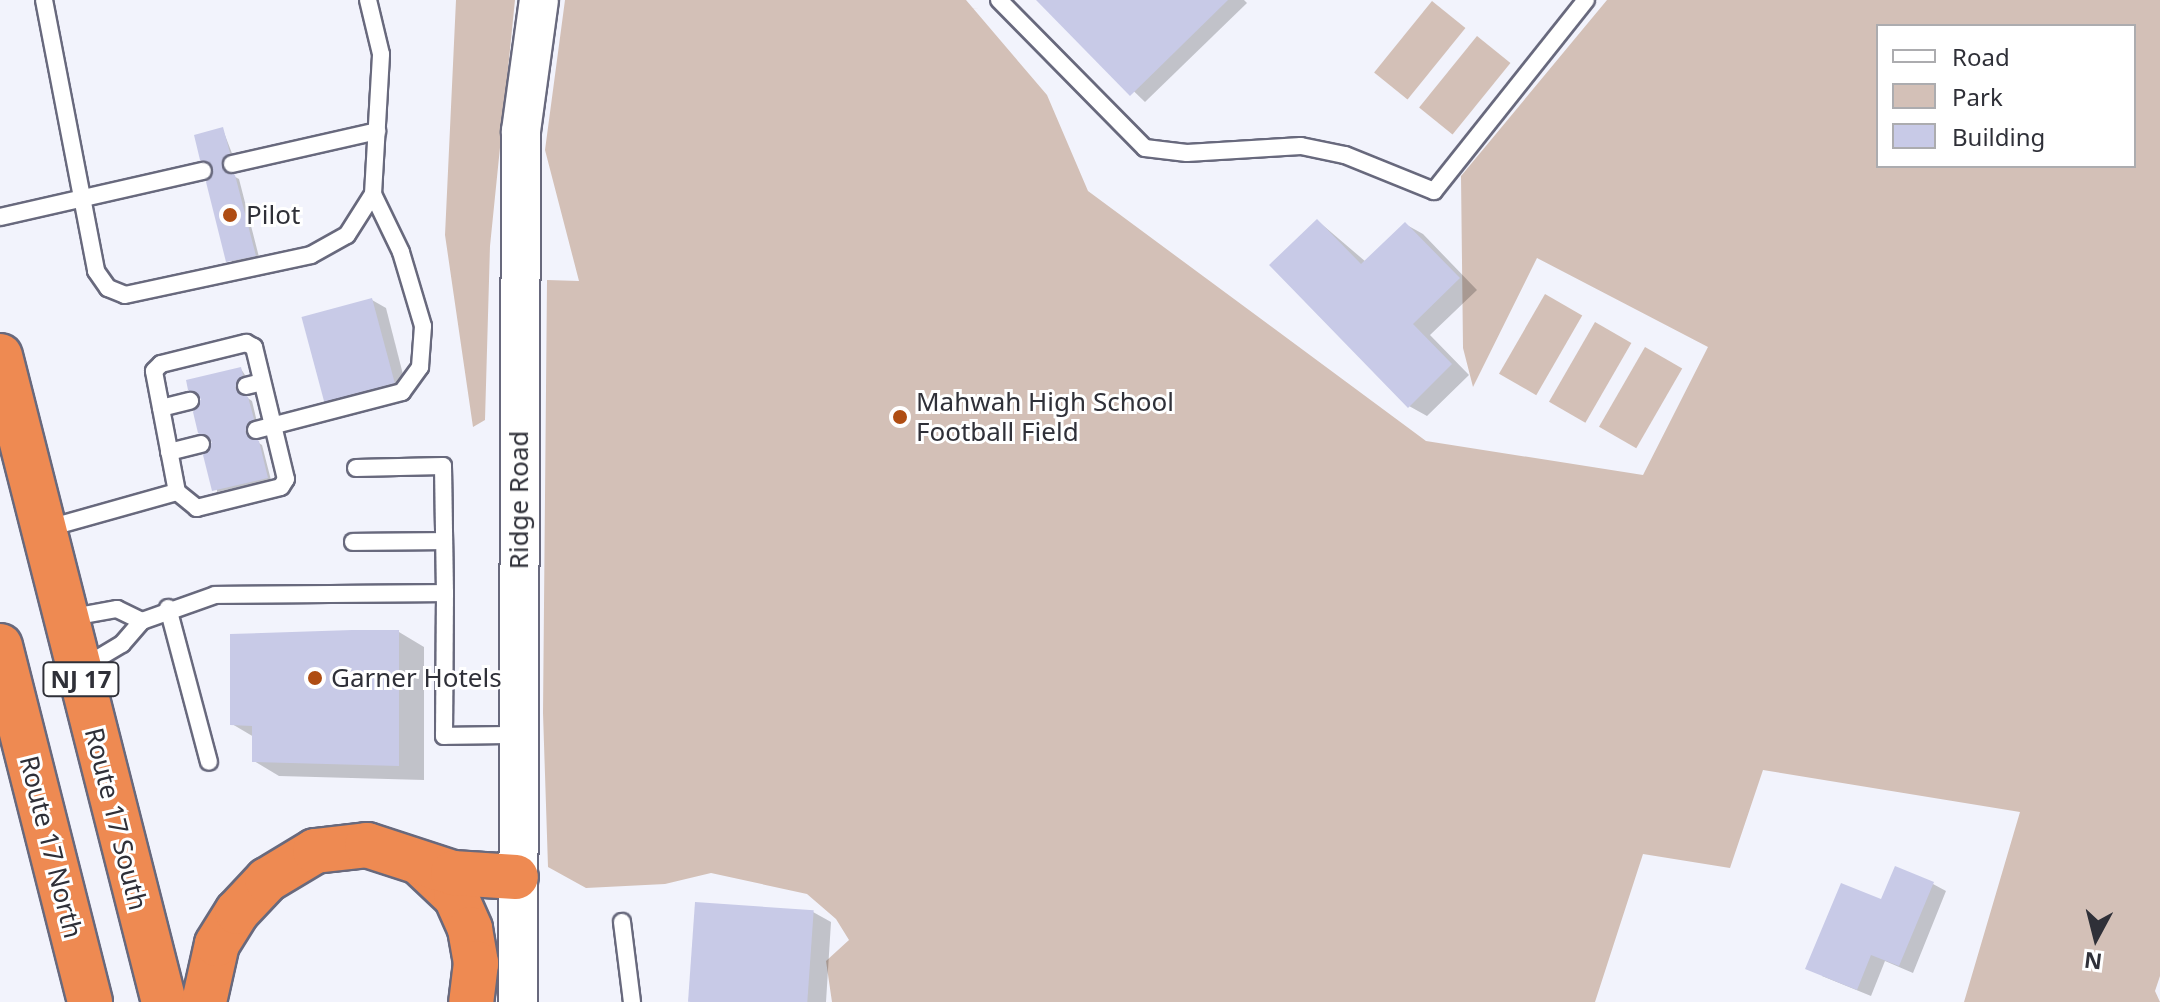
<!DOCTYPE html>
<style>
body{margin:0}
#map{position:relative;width:2160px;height:1002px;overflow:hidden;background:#f2f3fc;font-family:"Noto Sans",sans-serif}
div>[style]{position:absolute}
.green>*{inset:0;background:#d3c0b7;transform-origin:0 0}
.shadow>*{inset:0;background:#0003}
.building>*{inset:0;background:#c8cae7;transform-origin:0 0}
.roads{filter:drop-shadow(2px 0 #68697d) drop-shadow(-2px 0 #68697d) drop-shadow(0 2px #68697d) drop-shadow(0 -2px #68697d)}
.service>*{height:16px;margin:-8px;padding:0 8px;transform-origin:8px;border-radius:8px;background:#fff}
.tertiary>*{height:38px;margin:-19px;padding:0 19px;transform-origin:19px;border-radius:19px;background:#fff}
.trunk>*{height:44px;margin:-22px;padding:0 22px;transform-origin:22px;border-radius:22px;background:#ee8a52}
.dots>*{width:22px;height:22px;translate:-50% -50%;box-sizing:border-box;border:4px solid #fff;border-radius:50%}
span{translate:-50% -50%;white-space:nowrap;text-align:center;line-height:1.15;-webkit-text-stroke:6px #fff;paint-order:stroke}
.shield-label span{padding:2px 6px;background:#fff;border:2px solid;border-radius:6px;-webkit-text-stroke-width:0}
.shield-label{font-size:24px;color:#2f3038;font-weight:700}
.poi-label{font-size:26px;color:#2f3038}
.left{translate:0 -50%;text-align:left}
.street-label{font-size:26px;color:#2f3038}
.legend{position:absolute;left:1876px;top:24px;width:260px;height:144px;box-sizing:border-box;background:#fff;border:2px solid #acacaf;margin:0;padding:10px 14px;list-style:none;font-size:24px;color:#2f3038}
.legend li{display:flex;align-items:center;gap:16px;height:40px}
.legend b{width:40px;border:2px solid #acacaf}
.north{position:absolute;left:2056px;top:898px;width:80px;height:80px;-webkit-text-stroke:6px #fff;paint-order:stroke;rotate:187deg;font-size:22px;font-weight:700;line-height:32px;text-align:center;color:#2f3038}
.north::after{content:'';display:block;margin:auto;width:28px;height:36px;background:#2f3038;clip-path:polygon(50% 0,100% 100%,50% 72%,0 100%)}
</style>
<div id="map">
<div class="green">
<i style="clip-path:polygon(456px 0,515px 0,490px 246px,485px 420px,473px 427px,445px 235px)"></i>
<i style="clip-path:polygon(evenodd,565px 0,966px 0,1047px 95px,1088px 191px,1426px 441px,1643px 475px,1708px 347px,1537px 258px,1473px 387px,1463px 348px,1461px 176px,1607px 0,2160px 0,2160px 976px,2155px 991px,2160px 1002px,1964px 1002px,2020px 812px,1763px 770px,1730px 868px,1643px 854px,1595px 1002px,832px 1002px,826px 961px,849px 940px,836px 919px,807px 894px,711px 873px,665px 884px,586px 888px,548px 867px,543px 713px,547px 280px,579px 281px,545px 150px,565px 0,1878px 26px,2134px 26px,2134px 166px,1878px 166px,1878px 26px)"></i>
<i style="left:1432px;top:1px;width:43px;height:92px;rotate:39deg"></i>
<i style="left:1477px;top:36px;width:43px;height:92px;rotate:39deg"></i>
<i style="left:1545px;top:294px;width:43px;height:92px;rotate:30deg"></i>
<i style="left:1595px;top:322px;width:42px;height:92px;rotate:30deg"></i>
<i style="left:1645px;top:347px;width:43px;height:92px;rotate:30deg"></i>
</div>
<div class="shadow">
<i style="clip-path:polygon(1039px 0,1244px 0,1247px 3px,1145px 102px)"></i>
<i style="clip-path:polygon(223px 130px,233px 156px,224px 171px,239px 179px,259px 257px,232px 263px,216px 167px)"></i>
<i style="clip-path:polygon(1318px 221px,1366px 262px,1405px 224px,1423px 234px,1477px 290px,1430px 335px,1469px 375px,1427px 416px,1409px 406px)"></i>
<i style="clip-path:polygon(372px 300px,386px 308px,407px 390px,339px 408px,325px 400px)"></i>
<i style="clip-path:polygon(241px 369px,247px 378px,238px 391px,252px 401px,257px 422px,248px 436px,262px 445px,271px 480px,217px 492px,215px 442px)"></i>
<i style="clip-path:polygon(399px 632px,424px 647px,424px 780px,279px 776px,254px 761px,254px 737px,232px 724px)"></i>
<i style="clip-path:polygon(1933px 884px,1946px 891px,1913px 973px,1885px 961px,1871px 996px,1822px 976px,1882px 902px)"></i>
<i style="clip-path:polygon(813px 912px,831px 922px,826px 1002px,690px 1002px)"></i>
</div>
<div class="building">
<i style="clip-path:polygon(1036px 0,1228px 0,1130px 96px)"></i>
<i style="clip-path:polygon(223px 127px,230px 153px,222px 167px,235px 175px,256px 256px,226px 262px,206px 182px,213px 168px,200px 160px,194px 135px)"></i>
<i style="clip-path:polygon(1317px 219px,1361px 264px,1405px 222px,1460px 278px,1413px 324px,1452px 364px,1408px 408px,1269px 265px)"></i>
<i style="left:372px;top:298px;width:88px;height:73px;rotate:75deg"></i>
<i style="clip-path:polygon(241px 367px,243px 375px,235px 388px,248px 397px,254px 419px,245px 432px,259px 441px,268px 478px,212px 491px,203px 455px,212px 442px,198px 433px,193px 412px,201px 399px,188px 390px,186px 380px)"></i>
<i style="clip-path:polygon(352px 630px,399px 630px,399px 766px,252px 762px,252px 726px,230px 725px,230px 634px)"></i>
<i style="clip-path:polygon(1895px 866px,1934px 882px,1899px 966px,1871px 955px,1857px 990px,1805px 969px,1841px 883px,1881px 899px)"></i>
<i style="left:695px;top:902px;width:119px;height:100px;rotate:4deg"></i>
</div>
<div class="roads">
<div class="service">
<i style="left:44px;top:0;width:276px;rotate:79.1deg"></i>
<i style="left:96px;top:271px;width:21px;rotate:55deg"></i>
<i style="left:108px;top:288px;width:18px;rotate:22deg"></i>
<i style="left:125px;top:295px;width:190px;rotate:-12.1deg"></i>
<i style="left:311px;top:255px;width:41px;rotate:-29.1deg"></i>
<i style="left:347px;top:235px;width:49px;rotate:-57.6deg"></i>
<i style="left:373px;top:194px;width:140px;rotate:-86.7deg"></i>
<i style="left:381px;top:54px;width:56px;rotate:-103.5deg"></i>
<i style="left:999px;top:0;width:208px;rotate:45.4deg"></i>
<i style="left:1145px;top:148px;width:42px;rotate:6.8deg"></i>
<i style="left:1187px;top:153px;width:114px;rotate:-3.5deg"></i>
<i style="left:1301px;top:146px;width:45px;rotate:11.6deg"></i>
<i style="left:1345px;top:155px;width:96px;rotate:22deg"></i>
<i style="left:1434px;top:191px;width:244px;rotate:-51.5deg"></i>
<i style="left:232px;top:164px;width:149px;rotate:-12.8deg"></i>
<i style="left:0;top:217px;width:208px;rotate:-12.8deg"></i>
<i style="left:246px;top:343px;width:9px;rotate:27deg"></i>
<i style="left:254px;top:347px;width:136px;rotate:76.4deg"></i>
<i style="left:286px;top:479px;width:9px;rotate:122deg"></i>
<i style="left:281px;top:487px;width:87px;rotate:166deg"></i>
<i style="left:197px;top:508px;width:26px;rotate:-141deg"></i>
<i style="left:177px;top:492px;width:123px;rotate:-100.8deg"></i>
<i style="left:154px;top:371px;width:10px;rotate:-45deg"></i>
<i style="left:161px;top:364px;width:88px;rotate:-13.9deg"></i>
<i style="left:246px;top:386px;width:16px;rotate:-14deg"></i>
<i style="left:161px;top:408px;width:30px;rotate:-14deg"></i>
<i style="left:256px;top:430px;width:151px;rotate:-14.6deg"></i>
<i style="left:402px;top:392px;width:31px;rotate:-54deg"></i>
<i style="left:420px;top:367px;width:41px;rotate:-85.8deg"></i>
<i style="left:423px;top:326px;width:77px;rotate:-106.6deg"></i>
<i style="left:401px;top:252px;width:64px;rotate:-115.8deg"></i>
<i style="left:169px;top:452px;width:33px;rotate:-14deg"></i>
<i style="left:356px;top:468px;width:87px;rotate:-1.3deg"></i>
<i style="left:443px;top:466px;width:127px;rotate:89.1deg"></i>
<i style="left:45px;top:529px;width:137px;rotate:-15.7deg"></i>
<i style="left:353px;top:542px;width:91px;rotate:-0.6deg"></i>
<i style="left:168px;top:608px;width:159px;rotate:75.1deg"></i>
<i style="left:67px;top:618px;width:51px;rotate:-10.2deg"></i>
<i style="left:117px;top:609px;width:28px;rotate:26deg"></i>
<i style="left:80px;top:669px;width:49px;rotate:-30.8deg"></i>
<i style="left:122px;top:644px;width:30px;rotate:-49deg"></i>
<i style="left:142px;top:621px;width:77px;rotate:-19.6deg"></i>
<i style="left:215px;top:595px;width:230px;rotate:-0.5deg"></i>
<i style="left:445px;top:593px;width:143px;rotate:90.4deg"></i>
<i style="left:444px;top:736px;width:74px;rotate:-0.8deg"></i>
<i style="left:622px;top:922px;width:81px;rotate:82.9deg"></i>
</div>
<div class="tertiary">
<i style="left:518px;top:1002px;width:871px;rotate:-89.8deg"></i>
<i style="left:521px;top:131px;width:132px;rotate:-82.2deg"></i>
</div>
<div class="trunk">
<i style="left:0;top:356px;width:666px;rotate:75.76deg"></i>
<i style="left:0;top:646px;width:367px;rotate:75.8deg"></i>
<i style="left:420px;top:863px;width:50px;rotate:43.4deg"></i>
<i style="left:456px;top:897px;width:35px;rotate:66deg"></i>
<i style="left:470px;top:929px;width:35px;rotate:80deg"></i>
<i style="left:476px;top:963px;width:39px;rotate:97deg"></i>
<i style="left:204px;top:1002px;width:59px;rotate:-77.4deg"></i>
<i style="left:217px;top:944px;width:38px;rotate:-58deg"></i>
<i style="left:237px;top:912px;width:44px;rotate:-46.8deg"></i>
<i style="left:267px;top:880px;width:56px;rotate:-31.1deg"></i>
<i style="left:315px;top:851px;width:52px;rotate:-6.6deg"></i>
<i style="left:367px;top:845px;width:90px;rotate:18deg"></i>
<i style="left:453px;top:873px;width:63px;rotate:3.6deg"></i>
</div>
</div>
<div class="dots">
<i style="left:230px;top:215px;background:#af4d13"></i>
<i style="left:900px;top:417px;background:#af4d13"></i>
<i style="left:315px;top:678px;background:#af4d13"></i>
</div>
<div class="shield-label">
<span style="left:81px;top:679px">NJ 17</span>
</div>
<div class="poi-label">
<span class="left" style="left:246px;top:215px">Pilot</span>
<span class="left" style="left:916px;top:417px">Mahwah High School<br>Football Field</span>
<span class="left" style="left:331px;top:678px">Garner Hotels</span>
</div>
<div class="street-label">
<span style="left:519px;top:500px;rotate:-90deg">Ridge Road</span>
<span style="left:116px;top:819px;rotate:76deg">Route 17 South</span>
<span style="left:51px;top:847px;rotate:76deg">Route 17 North</span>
</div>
<ul class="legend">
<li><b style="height:10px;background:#fff"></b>Road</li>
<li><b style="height:22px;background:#d3c0b7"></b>Park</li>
<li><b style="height:22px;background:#c8cae7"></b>Building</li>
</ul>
<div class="north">N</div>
</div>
